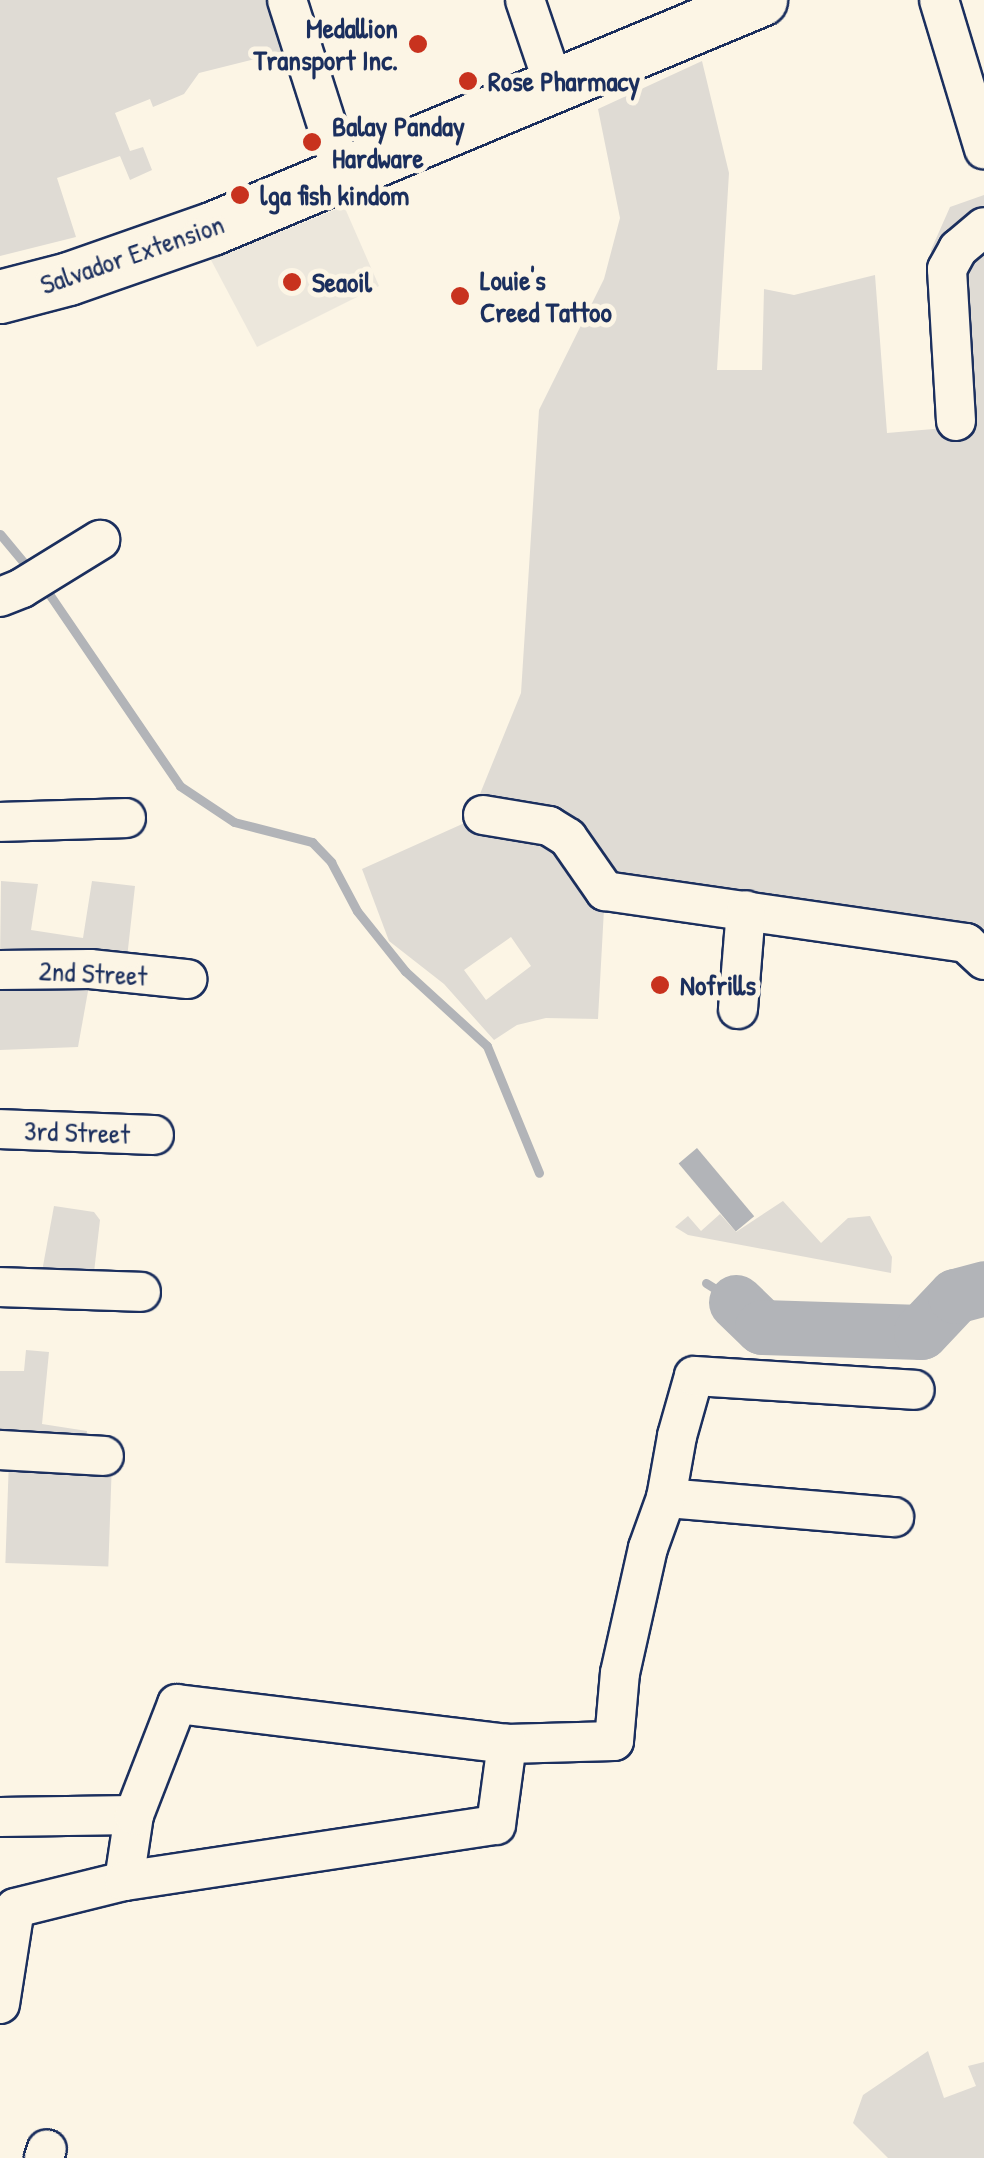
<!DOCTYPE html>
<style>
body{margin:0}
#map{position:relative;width:984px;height:2158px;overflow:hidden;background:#fcf5e5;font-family:"Patrick Hand",sans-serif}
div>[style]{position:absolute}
.built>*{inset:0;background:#ece7dc}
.green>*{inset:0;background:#dfdbd4;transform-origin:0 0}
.water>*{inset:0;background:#b2b4b8;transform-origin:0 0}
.stream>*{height:9px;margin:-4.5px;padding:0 4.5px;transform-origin:4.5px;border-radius:4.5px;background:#b2b4b8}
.river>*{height:55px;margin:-27.5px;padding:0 27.5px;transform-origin:27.5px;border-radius:27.5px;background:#b2b4b8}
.roads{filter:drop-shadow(2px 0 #1b2f5e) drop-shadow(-2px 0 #1b2f5e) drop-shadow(0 2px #1b2f5e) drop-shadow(0 -2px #1b2f5e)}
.street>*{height:38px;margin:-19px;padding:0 19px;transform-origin:19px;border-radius:19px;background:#fcf5e5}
.secondary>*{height:52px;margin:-26px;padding:0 26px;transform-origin:26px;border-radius:26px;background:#fcf5e5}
.dots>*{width:28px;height:28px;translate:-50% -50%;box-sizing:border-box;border:5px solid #fcf5e5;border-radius:50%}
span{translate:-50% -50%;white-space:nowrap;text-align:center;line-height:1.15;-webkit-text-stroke:10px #fcf5e5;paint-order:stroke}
.poi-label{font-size:28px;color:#1b2f5e;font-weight:700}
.right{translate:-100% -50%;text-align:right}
.left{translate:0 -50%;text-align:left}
.street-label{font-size:28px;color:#1b2f5e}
</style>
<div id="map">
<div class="built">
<i style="clip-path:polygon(344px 206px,379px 286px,257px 347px,211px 260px)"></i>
</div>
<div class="green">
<i style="clip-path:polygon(0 0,274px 0,291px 50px,199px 73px,184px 94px,153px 107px,150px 99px,115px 113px,130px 151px,143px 147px,152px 170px,130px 180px,120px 156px,57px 178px,76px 237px,0 256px)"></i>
<i style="clip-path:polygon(evenodd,702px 61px,729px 173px,717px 370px,762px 370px,764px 289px,794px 295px,875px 275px,887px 433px,945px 428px,931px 250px,950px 207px,984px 195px,984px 981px,979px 980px,968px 954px,604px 909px,598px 1019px,546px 1018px,517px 1025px,494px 1040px,444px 984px,389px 941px,362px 869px,469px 821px,521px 693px,539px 410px,604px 279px,620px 218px,598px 109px,702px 61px,511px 937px,531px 966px,486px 1000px,464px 970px,511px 937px)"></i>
<i style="clip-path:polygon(1px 881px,38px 884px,31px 930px,83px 938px,92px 881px,135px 886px,126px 967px,0 964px)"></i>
<i style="clip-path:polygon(90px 980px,78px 1047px,0 1050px,0 982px)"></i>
<i style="clip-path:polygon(783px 1201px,821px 1243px,848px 1218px,870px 1216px,892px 1257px,891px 1273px,688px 1235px,675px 1227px,688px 1216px,701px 1231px,720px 1214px,736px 1232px)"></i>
<i style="clip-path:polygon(54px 1206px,94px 1212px,100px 1220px,93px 1281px,48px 1281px,43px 1266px)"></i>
<i style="clip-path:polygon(26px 1350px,49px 1352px,42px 1424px,87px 1431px,85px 1449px,0 1443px,0 1371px,24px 1371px)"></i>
<i style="left:9px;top:1459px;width:103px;height:104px;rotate:2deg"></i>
<i style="clip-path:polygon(928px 2051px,944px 2098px,976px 2086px,968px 2066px,984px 2062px,984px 2158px,888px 2158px,853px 2123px,863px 2095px)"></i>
</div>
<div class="water">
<i style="left:697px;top:1148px;width:89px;height:24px;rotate:50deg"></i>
</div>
<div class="stream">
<i style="left:0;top:534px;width:47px;rotate:50.2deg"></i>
<i style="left:43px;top:585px;width:243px;rotate:55.7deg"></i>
<i style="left:180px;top:786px;width:65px;rotate:33.7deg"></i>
<i style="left:234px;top:822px;width:81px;rotate:14.4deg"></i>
<i style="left:312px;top:842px;width:28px;rotate:46deg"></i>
<i style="left:331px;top:862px;width:55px;rotate:62deg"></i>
<i style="left:357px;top:911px;width:77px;rotate:51.3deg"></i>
<i style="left:405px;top:971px;width:111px;rotate:42.4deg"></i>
<i style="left:487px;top:1046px;width:137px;rotate:67.7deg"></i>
<i style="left:706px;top:1283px;width:36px;rotate:32deg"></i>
</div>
<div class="river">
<i style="left:736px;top:1302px;width:36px;rotate:44deg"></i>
<i style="left:762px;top:1327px;width:159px;rotate:1.8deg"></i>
<i style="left:921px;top:1332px;width:50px;rotate:-46.6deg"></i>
<i style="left:955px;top:1296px;width:30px;rotate:-15deg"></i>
</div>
<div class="roads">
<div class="street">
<i style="left:287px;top:0;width:185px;rotate:72.3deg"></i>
<i style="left:525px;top:0;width:93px;rotate:71.2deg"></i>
<i style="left:939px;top:0;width:156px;rotate:73.2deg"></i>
<i style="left:956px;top:421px;width:152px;rotate:-93.4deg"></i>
<i style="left:947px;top:269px;width:23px;rotate:-61deg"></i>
<i style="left:958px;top:249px;width:34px;rotate:-40deg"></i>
<i style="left:0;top:597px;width:24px;rotate:-22deg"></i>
<i style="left:22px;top:588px;width:92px;rotate:-31.6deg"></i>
<i style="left:483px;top:815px;width:67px;rotate:9.5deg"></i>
<i style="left:549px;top:826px;width:22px;rotate:32deg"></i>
<i style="left:568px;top:838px;width:65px;rotate:55.1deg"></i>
<i style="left:605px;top:891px;width:365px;rotate:8.2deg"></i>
<i style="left:966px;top:943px;width:25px;rotate:43deg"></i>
<i style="left:0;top:822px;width:126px;rotate:-1.8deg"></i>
<i style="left:0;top:970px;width:90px;rotate:-0.6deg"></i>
<i style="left:90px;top:969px;width:98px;rotate:5.9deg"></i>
<i style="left:738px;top:1009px;width:99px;rotate:-85.4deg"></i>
<i style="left:0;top:1129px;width:154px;rotate:2.2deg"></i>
<i style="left:0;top:1287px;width:141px;rotate:2deg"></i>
<i style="left:0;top:1450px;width:104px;rotate:3.3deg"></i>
<i style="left:666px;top:1498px;width:229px;rotate:4.8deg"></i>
<i style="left:0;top:1817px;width:134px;rotate:-0.9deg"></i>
<i style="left:124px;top:1881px;width:67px;rotate:-81.4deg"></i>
<i style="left:134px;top:1815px;width:119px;rotate:-68.8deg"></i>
<i style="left:177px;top:1704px;width:332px;rotate:6.9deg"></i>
<i style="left:507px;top:1744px;width:107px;rotate:-1.6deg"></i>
<i style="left:614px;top:1741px;width:68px;rotate:-85deg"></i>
<i style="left:620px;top:1673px;width:128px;rotate:-77.4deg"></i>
<i style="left:648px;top:1548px;width:53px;rotate:-70.2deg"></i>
<i style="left:666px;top:1498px;width:63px;rotate:-79.9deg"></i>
<i style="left:677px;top:1436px;width:62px;rotate:-74.2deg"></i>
<i style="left:694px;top:1376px;width:221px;rotate:3.6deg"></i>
<i style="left:0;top:2004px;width:97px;rotate:-81.1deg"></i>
<i style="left:15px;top:1908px;width:112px;rotate:-13.9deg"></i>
<i style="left:124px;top:1881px;width:376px;rotate:-8.6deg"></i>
<i style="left:496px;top:1825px;width:82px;rotate:-82.3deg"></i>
<i style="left:44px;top:2158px;width:9px;rotate:-72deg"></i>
</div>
<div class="secondary">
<i style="left:0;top:297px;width:71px;rotate:-14.6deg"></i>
<i style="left:69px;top:279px;width:151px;rotate:-19.3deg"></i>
<i style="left:212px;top:229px;width:595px;rotate:-22.64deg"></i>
</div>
</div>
<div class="dots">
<i style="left:418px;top:44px;background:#c8321e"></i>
<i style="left:468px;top:81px;background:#c8321e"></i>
<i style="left:312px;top:142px;background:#c8321e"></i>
<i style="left:240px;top:195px;background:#c8321e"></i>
<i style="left:292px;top:282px;background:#c8321e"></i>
<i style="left:460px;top:296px;background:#c8321e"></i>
<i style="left:660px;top:985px;background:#c8321e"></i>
</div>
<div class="poi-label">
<span class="right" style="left:398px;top:44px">Medallion<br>Transport Inc.</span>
<span class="left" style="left:488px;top:81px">Rose Pharmacy</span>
<span class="left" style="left:332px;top:142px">Balay Panday<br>Hardware</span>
<span class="left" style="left:260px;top:195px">lga fish kindom</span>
<span class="left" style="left:480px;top:296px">Louie's<br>Creed Tattoo</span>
<span class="left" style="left:312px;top:282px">Seaoil</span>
<span class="left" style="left:680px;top:985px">Nofrills</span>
</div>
<div class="street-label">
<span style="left:132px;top:254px;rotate:-19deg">Salvador Extension</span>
<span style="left:93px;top:973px;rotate:3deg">2nd Street</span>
<span style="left:77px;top:1132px;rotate:2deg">3rd Street</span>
</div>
</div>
